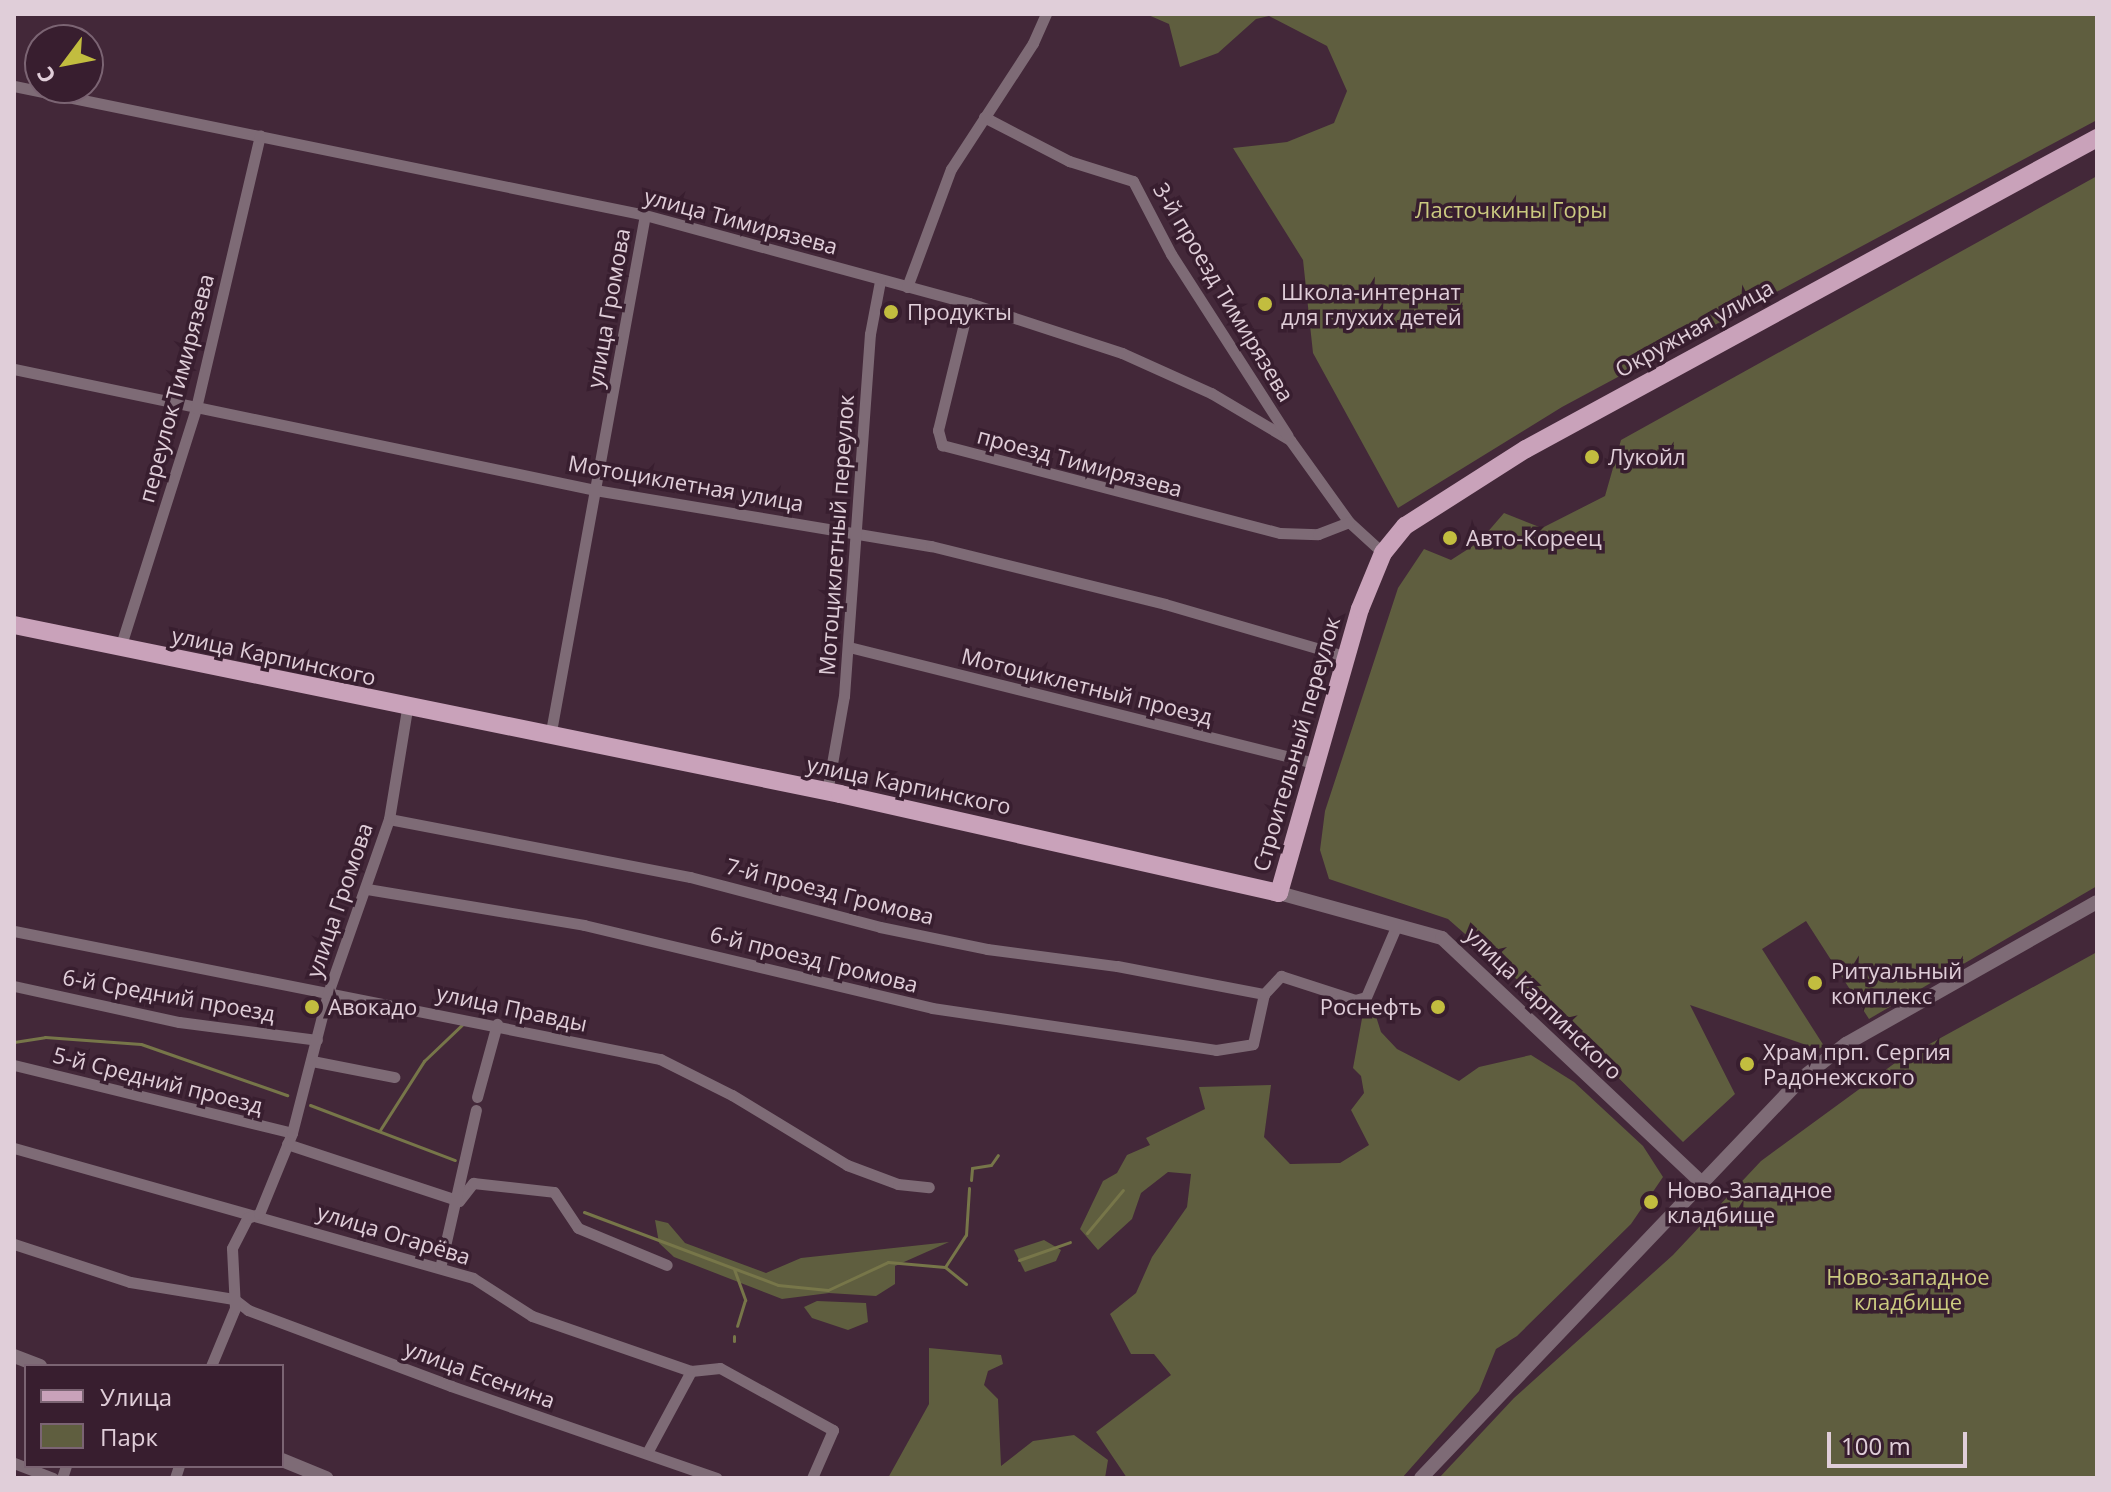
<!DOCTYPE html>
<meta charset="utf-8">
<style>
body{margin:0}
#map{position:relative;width:2111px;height:1492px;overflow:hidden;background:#432839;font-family:"Open Sans",sans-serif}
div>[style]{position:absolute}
.green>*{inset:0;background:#5f5e3f}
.stream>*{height:3px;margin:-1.5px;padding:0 1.5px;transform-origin:1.5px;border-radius:1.5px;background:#777649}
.minor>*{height:11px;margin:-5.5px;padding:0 5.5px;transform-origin:5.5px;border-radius:5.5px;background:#7e6b76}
.tertiary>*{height:14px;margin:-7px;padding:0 7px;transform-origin:7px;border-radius:7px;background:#7e6b76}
.primary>*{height:18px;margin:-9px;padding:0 9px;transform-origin:9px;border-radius:9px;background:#c9a2ba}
.dots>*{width:22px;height:22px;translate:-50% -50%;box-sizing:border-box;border:4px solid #381e2f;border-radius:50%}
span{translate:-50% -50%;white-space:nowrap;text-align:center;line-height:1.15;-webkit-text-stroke:7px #381e2f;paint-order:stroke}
.park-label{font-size:22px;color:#cbca80}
.street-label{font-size:22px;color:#e0ced9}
.poi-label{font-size:22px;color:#e0ced9}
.left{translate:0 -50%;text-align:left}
.right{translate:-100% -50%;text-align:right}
.frame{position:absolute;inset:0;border:16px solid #e0ced9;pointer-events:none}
.legend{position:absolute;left:24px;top:1364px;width:260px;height:104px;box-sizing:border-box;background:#381e2f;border:2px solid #7b6473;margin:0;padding:10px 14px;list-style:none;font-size:24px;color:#e0ced9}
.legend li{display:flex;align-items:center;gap:16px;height:40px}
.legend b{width:40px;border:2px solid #7b6473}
.north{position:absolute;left:24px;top:24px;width:80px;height:80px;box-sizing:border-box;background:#381e2f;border:2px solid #7b6473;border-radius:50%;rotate:238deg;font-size:22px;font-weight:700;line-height:32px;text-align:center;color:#e0ced9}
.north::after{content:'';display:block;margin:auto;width:28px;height:36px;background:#c2bd3f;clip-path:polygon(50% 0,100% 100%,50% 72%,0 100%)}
.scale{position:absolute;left:1827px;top:1432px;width:140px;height:36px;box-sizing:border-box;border:4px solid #e0ced9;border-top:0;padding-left:10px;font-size:24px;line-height:28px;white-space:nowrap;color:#e0ced9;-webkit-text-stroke:6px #381e2f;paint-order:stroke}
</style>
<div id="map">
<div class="green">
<i style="clip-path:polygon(1146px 14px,2097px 14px,2097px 120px,1562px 407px,1398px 508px,1313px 353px,1303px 260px,1233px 148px,1287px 142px,1334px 123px,1347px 91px,1327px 46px,1269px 16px,1256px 19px,1218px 53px,1180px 67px,1169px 24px)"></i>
<i style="clip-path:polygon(2097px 176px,2097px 886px,1869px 1019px,1806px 921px,1762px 949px,1824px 1046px,1818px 1049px,1690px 1005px,1735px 1094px,1683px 1142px,1538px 998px,1448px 919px,1329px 879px,1320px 850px,1325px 811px,1398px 588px,1424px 549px,1451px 560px,1479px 542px,1504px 513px,1542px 528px,1605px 496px,1621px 440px)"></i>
<i style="clip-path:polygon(2097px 952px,2097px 1478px,1439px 1478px,1514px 1398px,1673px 1255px,1761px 1161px,1895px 1063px)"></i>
<i style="clip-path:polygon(1373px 1007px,1381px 1032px,1397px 1049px,1459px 1081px,1479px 1067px,1531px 1055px,1574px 1082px,1643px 1146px,1663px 1177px,1631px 1224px,1517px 1336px,1496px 1349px,1479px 1391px,1402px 1478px,1127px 1478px,1096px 1432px,1171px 1375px,1154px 1354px,1131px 1354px,1110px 1314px,1136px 1293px,1152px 1257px,1187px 1207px,1191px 1174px,1168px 1172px,1141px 1193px,1132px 1219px,1098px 1250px,1080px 1229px,1103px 1181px,1117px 1173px,1127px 1155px,1150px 1145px,1146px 1138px,1205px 1109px,1199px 1087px,1271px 1085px,1264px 1137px,1290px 1164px,1340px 1163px,1369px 1145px,1351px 1110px,1364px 1093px,1361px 1076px,1353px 1068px,1363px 1013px)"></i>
<i style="clip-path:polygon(655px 1220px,668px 1223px,685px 1243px,766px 1273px,801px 1258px,949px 1242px,895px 1266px,895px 1284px,876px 1296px,829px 1293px,782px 1299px,674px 1257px,659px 1243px)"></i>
<i style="clip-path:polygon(1044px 1240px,1061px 1250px,1056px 1261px,1025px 1272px,1014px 1250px)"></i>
<i style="clip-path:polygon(817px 1301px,866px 1303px,868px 1322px,848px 1330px,812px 1318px,804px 1307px)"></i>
<i style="clip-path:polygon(929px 1348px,1001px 1355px,1003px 1364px,988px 1371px,984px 1385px,998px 1399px,1001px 1466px,1033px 1441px,1074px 1435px,1108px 1460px,1105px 1478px,888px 1478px,929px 1404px)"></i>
</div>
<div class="stream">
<i style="left:524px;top:1020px;width:29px;rotate:-12deg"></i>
<i style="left:14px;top:1042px;width:31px;rotate:-9deg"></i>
<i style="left:45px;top:1037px;width:96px;rotate:4.2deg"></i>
<i style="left:141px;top:1044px;width:155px;rotate:19.3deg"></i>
<i style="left:310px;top:1105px;width:155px;rotate:20.8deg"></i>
<i style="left:380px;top:1130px;width:82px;rotate:-57.5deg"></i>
<i style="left:424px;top:1061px;width:57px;rotate:-43.6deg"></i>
<i style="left:971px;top:1180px;width:12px;rotate:-85deg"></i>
<i style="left:972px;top:1168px;width:19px;rotate:-9deg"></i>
<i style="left:991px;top:1165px;width:12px;rotate:-55deg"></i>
<i style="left:584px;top:1212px;width:207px;rotate:20.6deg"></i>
<i style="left:778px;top:1285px;width:50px;rotate:5.7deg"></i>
<i style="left:828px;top:1290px;width:66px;rotate:-25deg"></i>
<i style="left:888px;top:1262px;width:57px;rotate:5deg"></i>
<i style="left:945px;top:1267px;width:38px;rotate:-57deg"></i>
<i style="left:966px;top:1235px;width:47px;rotate:-86.3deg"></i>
<i style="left:1087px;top:1233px;width:56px;rotate:-50.1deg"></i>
<i style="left:1019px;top:1260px;width:54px;rotate:-19.4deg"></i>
<i style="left:945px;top:1267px;width:27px;rotate:39deg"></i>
<i style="left:734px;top:1269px;width:33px;rotate:70deg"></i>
<i style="left:745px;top:1300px;width:27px;rotate:107deg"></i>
<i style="left:734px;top:1341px;width:5px;rotate:-90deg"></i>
</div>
<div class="minor">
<i style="left:14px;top:86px;width:644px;rotate:11.55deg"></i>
<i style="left:645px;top:215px;width:336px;rotate:15.2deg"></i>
<i style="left:969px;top:303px;width:161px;rotate:18.1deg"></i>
<i style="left:1122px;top:353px;width:98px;rotate:24.2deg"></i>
<i style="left:1211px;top:393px;width:92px;rotate:30.7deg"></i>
<i style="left:1290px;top:440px;width:101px;rotate:54.3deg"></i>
<i style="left:1349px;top:522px;width:46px;rotate:42.4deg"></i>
<i style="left:984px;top:117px;width:96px;rotate:27.4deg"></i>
<i style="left:1069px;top:161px;width:67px;rotate:17.4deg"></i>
<i style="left:1133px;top:181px;width:82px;rotate:62.5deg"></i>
<i style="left:1171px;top:254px;width:216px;rotate:57.3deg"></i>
<i style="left:907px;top:287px;width:126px;rotate:-69.6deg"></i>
<i style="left:951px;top:169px;width:150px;rotate:-56.9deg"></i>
<i style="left:1033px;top:43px;width:32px;rotate:-66deg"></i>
<i style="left:969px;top:303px;width:131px;rotate:103.7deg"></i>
<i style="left:938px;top:430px;width:16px;rotate:75deg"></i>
<i style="left:942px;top:445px;width:349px;rotate:14.6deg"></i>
<i style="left:1280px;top:533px;width:38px;rotate:2deg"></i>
<i style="left:1318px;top:534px;width:33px;rotate:-21deg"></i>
<i style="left:14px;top:369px;width:593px;rotate:11.76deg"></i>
<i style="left:595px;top:490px;width:341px;rotate:9.5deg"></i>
<i style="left:931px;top:546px;width:241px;rotate:13.9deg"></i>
<i style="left:1165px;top:604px;width:190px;rotate:16.2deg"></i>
<i style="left:849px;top:647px;width:480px;rotate:14deg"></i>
<i style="left:120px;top:648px;width:252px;rotate:-72.4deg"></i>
<i style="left:196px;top:408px;width:280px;rotate:-76.8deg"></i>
<i style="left:550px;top:737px;width:531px;rotate:-79.69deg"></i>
<i style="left:827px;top:792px;width:97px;rotate:-80deg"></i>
<i style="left:844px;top:696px;width:363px;rotate:-85.9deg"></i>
<i style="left:870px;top:334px;width:54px;rotate:-79.3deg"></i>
<i style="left:389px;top:819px;width:307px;rotate:10.9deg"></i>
<i style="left:690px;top:877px;width:196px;rotate:14.7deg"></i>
<i style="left:880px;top:927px;width:109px;rotate:11.6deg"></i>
<i style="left:987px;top:949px;width:131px;rotate:7.5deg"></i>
<i style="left:1117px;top:966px;width:150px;rotate:10.8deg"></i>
<i style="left:367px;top:889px;width:220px;rotate:9.4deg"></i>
<i style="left:584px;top:925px;width:358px;rotate:13.4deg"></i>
<i style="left:932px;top:1008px;width:287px;rotate:8.4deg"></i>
<i style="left:1216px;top:1050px;width:37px;rotate:-9deg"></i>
<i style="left:1253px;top:1044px;width:51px;rotate:-77.6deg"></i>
<i style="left:1264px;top:994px;width:25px;rotate:-47deg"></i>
<i style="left:1281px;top:976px;width:78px;rotate:18deg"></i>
<i style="left:1355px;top:1000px;width:11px;rotate:-15deg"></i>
<i style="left:1366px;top:997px;width:76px;rotate:-66.8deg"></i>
<i style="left:14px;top:931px;width:659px;rotate:11.21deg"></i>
<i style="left:660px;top:1059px;width:80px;rotate:26.6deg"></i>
<i style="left:732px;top:1095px;width:135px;rotate:31.3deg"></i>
<i style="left:847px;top:1165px;width:54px;rotate:20.4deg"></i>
<i style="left:898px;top:1184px;width:31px;rotate:6deg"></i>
<i style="left:14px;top:986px;width:169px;rotate:12.3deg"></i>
<i style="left:179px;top:1022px;width:139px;rotate:7.4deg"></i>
<i style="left:312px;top:1061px;width:84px;rotate:11deg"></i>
<i style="left:14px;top:1065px;width:286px;rotate:13.7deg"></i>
<i style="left:477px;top:1097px;width:76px;rotate:-74.7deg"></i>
<i style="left:287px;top:1144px;width:181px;rotate:18.3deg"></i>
<i style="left:459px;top:1201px;width:23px;rotate:-52deg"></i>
<i style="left:473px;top:1183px;width:81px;rotate:6.3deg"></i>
<i style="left:554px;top:1192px;width:43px;rotate:56.3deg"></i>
<i style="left:578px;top:1228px;width:96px;rotate:22.6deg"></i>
<i style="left:14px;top:1148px;width:477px;rotate:15.8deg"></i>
<i style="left:473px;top:1278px;width:70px;rotate:32.8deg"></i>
<i style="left:532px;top:1316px;width:168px;rotate:19.1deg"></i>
<i style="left:691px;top:1371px;width:29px;rotate:-6deg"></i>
<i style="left:720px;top:1368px;width:129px;rotate:28.8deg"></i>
<i style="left:833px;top:1430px;width:52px;rotate:113.6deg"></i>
<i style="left:14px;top:1244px;width:122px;rotate:18.1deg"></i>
<i style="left:130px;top:1282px;width:105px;rotate:9.3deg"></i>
<i style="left:234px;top:1299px;width:18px;rotate:38deg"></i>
<i style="left:248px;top:1310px;width:217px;rotate:20.5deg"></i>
<i style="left:451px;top:1386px;width:281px;rotate:19.1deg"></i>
<i style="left:440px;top:1268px;width:162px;rotate:-77.2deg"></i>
<i style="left:211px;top:1366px;width:63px;rotate:-67.5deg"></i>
<i style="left:235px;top:1308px;width:60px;rotate:-92.9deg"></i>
<i style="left:232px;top:1248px;width:34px;rotate:-63deg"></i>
<i style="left:247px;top:1218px;width:13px;rotate:-18deg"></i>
<i style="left:259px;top:1214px;width:87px;rotate:-67.8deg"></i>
<i style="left:292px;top:1133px;width:145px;rotate:-75.6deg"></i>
<i style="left:328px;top:993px;width:184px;rotate:-70.7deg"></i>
<i style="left:389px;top:819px;width:111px;rotate:-80.7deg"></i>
<i style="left:648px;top:1451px;width:91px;rotate:-61.7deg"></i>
<i style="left:14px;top:1463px;width:42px;rotate:21deg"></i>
<i style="left:62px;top:1478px;width:13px;rotate:-72deg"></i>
<i style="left:175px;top:1478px;width:13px;rotate:-72deg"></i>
</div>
<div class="tertiary">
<i style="left:1279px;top:893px;width:169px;rotate:15.4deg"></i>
<i style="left:1442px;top:938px;width:354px;rotate:43.3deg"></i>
<i style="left:14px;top:1356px;width:28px;rotate:21deg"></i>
<i style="left:282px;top:1460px;width:48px;rotate:22.2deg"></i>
<i style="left:1421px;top:1478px;width:552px;rotate:-46.39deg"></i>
<i style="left:1802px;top:1078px;width:56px;rotate:-37.7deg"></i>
<i style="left:1846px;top:1044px;width:288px;rotate:-29.5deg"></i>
</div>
<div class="primary">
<i style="left:14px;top:625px;width:843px;rotate:11.56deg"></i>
<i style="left:840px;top:794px;width:450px;rotate:12.7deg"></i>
<i style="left:1279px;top:893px;width:295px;rotate:-74.1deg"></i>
<i style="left:1360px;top:609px;width:61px;rotate:-67.7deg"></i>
<i style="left:1383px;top:553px;width:35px;rotate:-51deg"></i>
<i style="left:1405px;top:526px;width:143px;rotate:-32.5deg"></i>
<i style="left:1526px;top:449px;width:650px;rotate:-28.58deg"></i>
</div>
<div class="dots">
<i style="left:1265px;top:304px;background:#c2bd3f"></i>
<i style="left:891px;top:312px;background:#c2bd3f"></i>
<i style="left:1592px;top:457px;background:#c2bd3f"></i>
<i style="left:1450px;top:538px;background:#c2bd3f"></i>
<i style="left:1815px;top:983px;background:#c2bd3f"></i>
<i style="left:312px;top:1007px;background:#c2bd3f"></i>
<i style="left:1438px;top:1007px;background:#c2bd3f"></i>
<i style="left:1747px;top:1064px;background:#c2bd3f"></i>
<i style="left:1651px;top:1202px;background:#c2bd3f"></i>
</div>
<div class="park-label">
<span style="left:1511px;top:210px">Ласточкины Горы</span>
<span style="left:1908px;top:1289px">Ново-западное<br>кладбище</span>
</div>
<div class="street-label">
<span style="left:741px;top:221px;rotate:15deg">улица Тимирязева</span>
<span style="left:1224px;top:292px;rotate:59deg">3-й проезд Тимирязева</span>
<span style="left:608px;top:308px;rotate:-80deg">улица Громова</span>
<span style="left:1694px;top:328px;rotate:-29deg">Окружная улица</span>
<span style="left:176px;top:388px;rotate:-75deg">переулок Тимирязева</span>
<span style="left:1080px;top:462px;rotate:15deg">проезд Тимирязева</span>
<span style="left:686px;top:483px;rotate:10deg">Мотоциклетная улица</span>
<span style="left:836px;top:535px;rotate:-86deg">Мотоциклетный переулок</span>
<span style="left:274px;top:656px;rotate:12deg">улица Карпинского</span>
<span style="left:1087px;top:686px;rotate:14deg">Мотоциклетный проезд</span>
<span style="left:1296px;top:744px;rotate:-74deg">Строительный переулок</span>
<span style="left:909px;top:785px;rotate:12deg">улица Карпинского</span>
<span style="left:830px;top:891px;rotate:14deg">7-й проезд Громова</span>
<span style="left:339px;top:900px;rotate:-71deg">улица Громова</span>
<span style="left:814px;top:959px;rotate:14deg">6-й проезд Громова</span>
<span style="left:169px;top:995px;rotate:10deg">6-й Средний проезд</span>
<span style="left:1544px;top:1003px;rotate:44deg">улица Карпинского</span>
<span style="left:512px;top:1008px;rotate:12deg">улица Правды</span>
<span style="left:158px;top:1080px;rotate:14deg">5-й Средний проезд</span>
<span style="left:394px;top:1234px;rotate:17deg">улица Огарёва</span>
<span style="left:480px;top:1374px;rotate:20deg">улица Есенина</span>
</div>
<div class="poi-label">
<span class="left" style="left:1281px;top:304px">Школа-интернат<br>для глухих детей</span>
<span class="left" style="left:907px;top:312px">Продукты</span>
<span class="left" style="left:1608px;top:457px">Лукойл</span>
<span class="left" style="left:1466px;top:538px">Авто-Кореец</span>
<span class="left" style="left:1831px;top:983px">Ритуальный<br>комплекс</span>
<span class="left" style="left:328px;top:1007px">Авокадо</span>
<span class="right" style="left:1422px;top:1007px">Роснефть</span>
<span class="left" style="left:1763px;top:1064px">Храм прп. Сергия<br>Радонежского</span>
<span class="left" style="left:1667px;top:1202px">Ново-Западное<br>кладбище</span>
</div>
<div class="frame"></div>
<ul class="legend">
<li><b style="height:10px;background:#c9a2ba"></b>Улица</li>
<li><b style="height:22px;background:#5f5e3f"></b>Парк</li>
</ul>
<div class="north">С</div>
<div class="scale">100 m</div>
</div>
